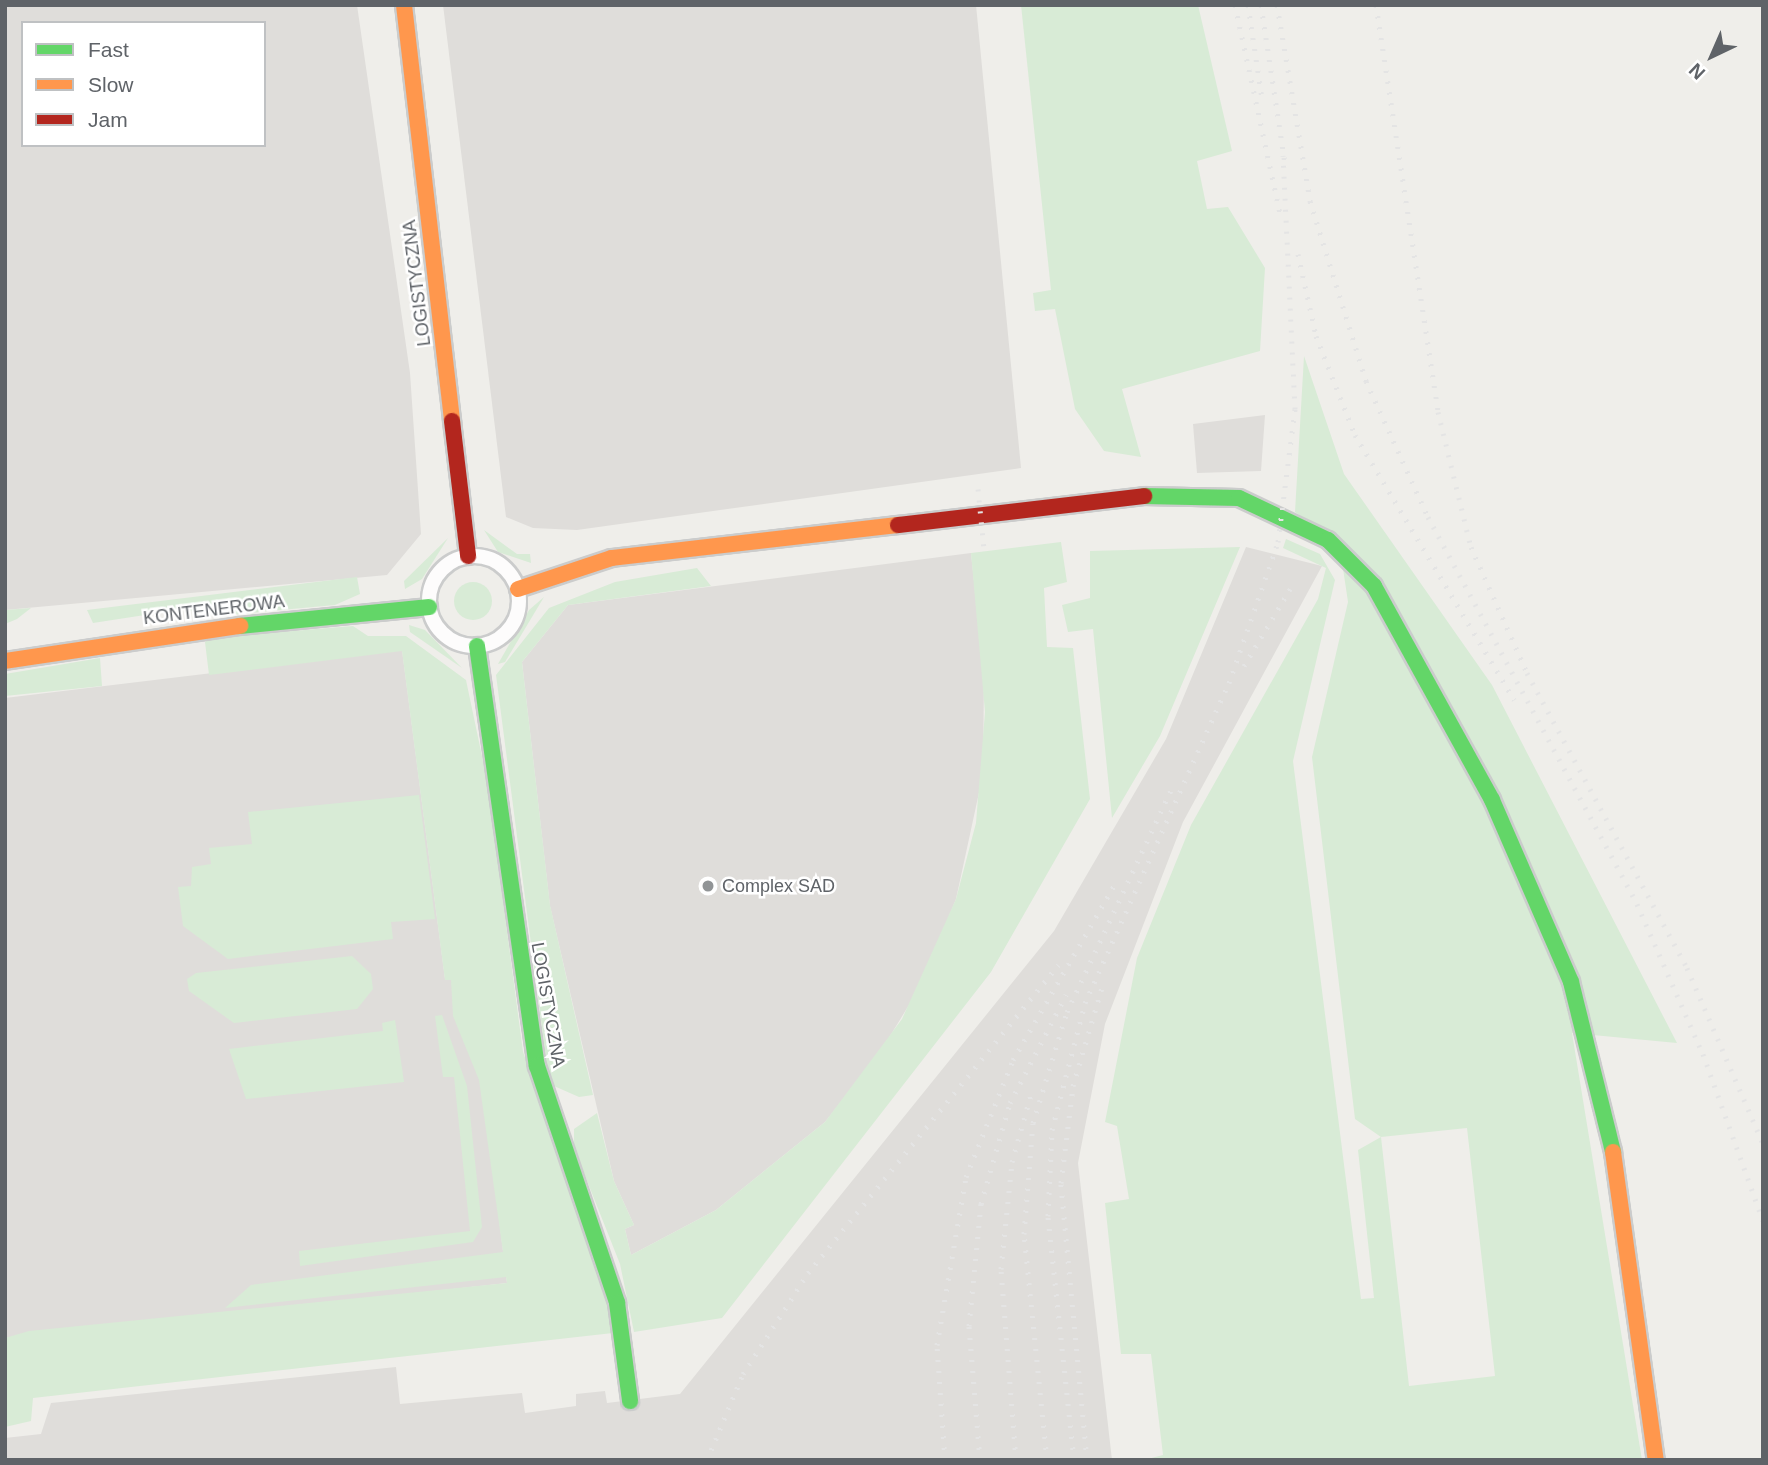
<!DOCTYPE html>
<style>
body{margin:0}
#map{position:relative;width:1768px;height:1465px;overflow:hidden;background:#efeeea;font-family:Helvetica,sans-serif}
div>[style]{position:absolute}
.industrial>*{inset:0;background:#dfddda}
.green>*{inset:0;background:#d8ebd6}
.round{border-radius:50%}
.roads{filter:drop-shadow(2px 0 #cbcccc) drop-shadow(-2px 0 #cbcccc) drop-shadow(0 2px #cbcccc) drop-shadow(0 -2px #cbcccc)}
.street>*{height:14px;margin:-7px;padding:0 7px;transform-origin:7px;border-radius:7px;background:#fdfcfc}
.street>.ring{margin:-7px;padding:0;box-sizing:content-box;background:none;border:14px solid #fdfcfc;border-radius:50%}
.fast>*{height:16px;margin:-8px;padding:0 8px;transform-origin:8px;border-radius:8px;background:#63d668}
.slow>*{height:16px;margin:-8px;padding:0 8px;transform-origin:8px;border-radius:8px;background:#ff974d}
.jam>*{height:16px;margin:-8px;padding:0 8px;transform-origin:8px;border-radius:8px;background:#b3261e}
.rail>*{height:5px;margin-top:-2.5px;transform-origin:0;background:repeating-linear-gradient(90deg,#e4e4e4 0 2px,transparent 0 11px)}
.dots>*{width:19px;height:19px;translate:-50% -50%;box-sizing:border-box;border:4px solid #fff;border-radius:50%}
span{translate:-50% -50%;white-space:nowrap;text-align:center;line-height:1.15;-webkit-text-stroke:5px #fff;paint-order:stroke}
.street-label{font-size:18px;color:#5f6368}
.poi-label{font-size:18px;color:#5f6368}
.left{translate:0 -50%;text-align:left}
.frame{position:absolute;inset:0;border:7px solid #5f6368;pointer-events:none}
.legend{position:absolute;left:21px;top:21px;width:245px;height:126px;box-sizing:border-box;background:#fff;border:2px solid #bfc1c3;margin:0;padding:9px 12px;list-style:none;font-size:21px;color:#5f6368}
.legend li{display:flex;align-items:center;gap:14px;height:35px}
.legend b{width:35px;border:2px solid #bfc1c3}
.north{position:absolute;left:1677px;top:21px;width:70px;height:70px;-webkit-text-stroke:5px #fff;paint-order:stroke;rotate:224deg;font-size:19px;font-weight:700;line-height:28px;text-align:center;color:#5f6368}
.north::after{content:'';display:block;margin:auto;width:24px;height:32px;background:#5f6368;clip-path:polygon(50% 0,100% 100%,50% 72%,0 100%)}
</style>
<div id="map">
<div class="industrial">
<i style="clip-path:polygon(evenodd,5px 5px,357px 5px,410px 373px,421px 534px,387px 575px,5px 610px,5px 5px,23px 23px,264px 23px,264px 145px,23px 145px,23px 23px)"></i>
<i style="clip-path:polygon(443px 5px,976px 5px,1021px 468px,577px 530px,533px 528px,506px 517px)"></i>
<i style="clip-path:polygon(1265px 415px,1261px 471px,1197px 473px,1193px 424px)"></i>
<i style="clip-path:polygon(1246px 547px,1322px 566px,1183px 822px,1105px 1024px,1078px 1163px,1112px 1460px,5px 1460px,5px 1438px,41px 1434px,51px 1403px,396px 1367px,400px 1404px,522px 1393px,525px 1413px,576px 1406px,576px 1394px,605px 1391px,607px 1403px,680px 1394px,1054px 931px,1166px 739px)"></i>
<i style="clip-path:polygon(971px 553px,984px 675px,983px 774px,956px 899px,920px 987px,879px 1054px,825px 1122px,716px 1210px,631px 1255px,625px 1229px,634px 1225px,614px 1181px,550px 906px,522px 662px,568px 605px)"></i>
<i style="clip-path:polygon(402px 650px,445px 979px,483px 978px,488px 1130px,507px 1283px,5px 1338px,5px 698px)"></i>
</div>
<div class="green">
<i style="clip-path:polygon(1021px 5px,1198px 5px,1232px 151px,1197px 161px,1207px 209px,1228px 207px,1265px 268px,1260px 351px,1122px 389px,1141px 457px,1104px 451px,1075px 409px,1055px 309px,1035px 311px,1033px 293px,1051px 290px)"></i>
<i style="clip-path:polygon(evenodd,1304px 356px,1344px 474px,1492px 685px,1677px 1043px,1572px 1033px,1642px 1460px,1144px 1460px,1163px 1455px,1151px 1354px,1121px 1354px,1105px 1203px,1129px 1199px,1117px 1126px,1105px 1122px,1137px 958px,1191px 825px,1318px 599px,1326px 568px,1283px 548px,1286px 539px,1320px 554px,1335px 580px,1293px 761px,1361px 1299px,1374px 1298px,1358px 1150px,1381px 1137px,1355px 1119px,1312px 757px,1348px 602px,1339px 542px,1295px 512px,1304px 356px,1467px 1128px,1495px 1376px,1409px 1386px,1381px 1137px,1467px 1128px)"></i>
<i style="clip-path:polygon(484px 530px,517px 554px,530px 554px,531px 563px,498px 552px)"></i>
<i style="clip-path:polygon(448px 538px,422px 579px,405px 589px,404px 581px)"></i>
<i style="clip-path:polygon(1061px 542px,1067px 582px,1044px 588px,1047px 647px,1073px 648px,1090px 799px,991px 972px,722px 1318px,634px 1332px,620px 1264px,574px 1148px,574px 1129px,597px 1113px,614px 1181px,634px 1225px,625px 1229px,631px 1255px,716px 1210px,825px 1122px,902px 1019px,956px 899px,976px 823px,985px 712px,971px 553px)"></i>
<i style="clip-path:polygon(1240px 547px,1160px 736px,1112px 818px,1093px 629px,1068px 632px,1062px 605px,1090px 598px,1090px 551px)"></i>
<i style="clip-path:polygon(697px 568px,711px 586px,568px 605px,522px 662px,550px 905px,593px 1095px,579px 1097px,554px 1086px,548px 1074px,496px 675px,549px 608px,615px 582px)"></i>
<i style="clip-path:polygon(357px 577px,360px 594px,335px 605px,218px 616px,184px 609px,93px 623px,87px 610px)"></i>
<i class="round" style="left:454px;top:582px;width:38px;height:38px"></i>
<i style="clip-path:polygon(544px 597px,505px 662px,498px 664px,529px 610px)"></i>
<i style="clip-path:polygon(31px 608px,17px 619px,5px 624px,5px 610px)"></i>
<i style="clip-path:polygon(409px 625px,425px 630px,462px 668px,410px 632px)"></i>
<i style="clip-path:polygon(353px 626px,368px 636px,406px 636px,466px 680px,487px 780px,523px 1052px,602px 1269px,613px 1333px,33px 1398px,31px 1421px,5px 1427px,5px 1338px,29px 1331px,507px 1283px,506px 1277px,225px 1308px,251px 1285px,503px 1252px,479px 1080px,453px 1016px,451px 980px,445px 980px,402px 651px,209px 675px,205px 642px,211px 638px)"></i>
<i style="clip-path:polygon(100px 658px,102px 686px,5px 696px,5px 674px)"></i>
<i style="clip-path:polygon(419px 795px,435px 919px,391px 922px,393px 939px,228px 959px,183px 926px,178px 887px,191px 886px,192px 867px,211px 864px,209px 848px,252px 844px,248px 812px)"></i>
<i style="clip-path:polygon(352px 956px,371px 974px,373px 989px,357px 1009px,234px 1023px,189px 991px,187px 979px,196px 973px)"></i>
<i style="clip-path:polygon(442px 1015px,467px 1086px,482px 1227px,473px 1242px,300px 1266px,299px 1251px,470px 1231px,454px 1077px,443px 1077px,435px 1016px)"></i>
<i style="clip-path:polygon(395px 1020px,404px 1082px,246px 1099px,229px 1049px,383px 1031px,382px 1023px)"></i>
</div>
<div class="roads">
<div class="street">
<i class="ring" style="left:429px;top:556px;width:76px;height:76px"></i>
</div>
<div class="fast">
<i style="left:1144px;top:496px;width:95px;rotate:1.2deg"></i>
<i style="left:1239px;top:498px;width:98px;rotate:25.3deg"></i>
<i style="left:1328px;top:540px;width:65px;rotate:45deg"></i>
<i style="left:1374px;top:586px;width:244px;rotate:61.1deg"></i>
<i style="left:1492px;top:800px;width:198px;rotate:66.5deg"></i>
<i style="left:1571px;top:982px;width:175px;rotate:76.1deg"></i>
<i style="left:240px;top:626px;width:190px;rotate:-5.7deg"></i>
<i style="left:477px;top:646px;width:424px;rotate:81.9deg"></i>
<i style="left:537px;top:1066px;width:250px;rotate:71.3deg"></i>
<i style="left:617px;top:1303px;width:99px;rotate:82.4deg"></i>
</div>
<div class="slow">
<i style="left:404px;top:5px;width:419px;rotate:83.4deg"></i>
<i style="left:518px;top:589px;width:99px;rotate:-18.3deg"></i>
<i style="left:612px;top:558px;width:288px;rotate:-6.6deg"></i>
<i style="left:5px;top:661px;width:238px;rotate:-8.5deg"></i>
<i style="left:1613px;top:1152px;width:311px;rotate:82.1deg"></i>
</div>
<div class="jam">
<i style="left:452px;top:421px;width:136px;rotate:83.2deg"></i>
<i style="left:898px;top:525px;width:248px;rotate:-6.7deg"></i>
</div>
</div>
<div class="rail">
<i style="left:1235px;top:5px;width:214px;rotate:77.8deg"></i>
<i style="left:1248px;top:5px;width:95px;rotate:81.5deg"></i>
<i style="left:1261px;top:5px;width:161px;rotate:81.4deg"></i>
<i style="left:1277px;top:5px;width:199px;rotate:80.4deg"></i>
<i style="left:1310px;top:201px;width:189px;rotate:72.7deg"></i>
<i style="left:1366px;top:381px;width:149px;rotate:65.5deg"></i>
<i style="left:1428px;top:517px;width:440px;rotate:61.6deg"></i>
<i style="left:1637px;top:904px;width:164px;rotate:66.3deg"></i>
<i style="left:1703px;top:1054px;width:177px;rotate:70.2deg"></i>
<i style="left:1376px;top:5px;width:412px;rotate:81.3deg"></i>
<i style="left:1438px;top:412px;width:139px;rotate:76.3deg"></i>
<i style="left:1471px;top:547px;width:138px;rotate:66deg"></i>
<i style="left:1527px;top:673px;width:336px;rotate:61.5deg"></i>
<i style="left:1687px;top:968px;width:192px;rotate:66.6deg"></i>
<i style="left:1298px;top:254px;width:84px;rotate:77.6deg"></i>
<i style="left:1316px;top:336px;width:106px;rotate:68.5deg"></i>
<i style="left:1355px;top:435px;width:309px;rotate:59deg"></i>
<i style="left:978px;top:489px;width:60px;rotate:84.3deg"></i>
<i style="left:1244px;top:666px;width:90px;rotate:-59.1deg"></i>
<i style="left:707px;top:1460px;width:93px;rotate:-67.3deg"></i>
<i style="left:743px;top:1374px;width:120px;rotate:-57.2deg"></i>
<i style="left:808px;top:1273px;width:397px;rotate:-50.9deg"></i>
<i style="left:945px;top:1460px;width:115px;rotate:-94deg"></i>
<i style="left:937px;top:1345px;width:170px;rotate:-80.2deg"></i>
<i style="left:966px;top:1177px;width:126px;rotate:-68.1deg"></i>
<i style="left:1013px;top:1060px;width:206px;rotate:-59.9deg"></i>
<i style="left:980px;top:1460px;width:134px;rotate:-94.7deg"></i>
<i style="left:969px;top:1326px;width:123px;rotate:-84.4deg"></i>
<i style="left:981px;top:1204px;width:105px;rotate:-74deg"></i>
<i style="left:1010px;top:1103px;width:122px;rotate:-62.6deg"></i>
<i style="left:1016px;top:1460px;width:192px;rotate:-94.5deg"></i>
<i style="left:1001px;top:1269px;width:108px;rotate:-84.1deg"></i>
<i style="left:1012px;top:1162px;width:74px;rotate:-74.3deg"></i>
<i style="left:1047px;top:1460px;width:227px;rotate:-95.8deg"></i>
<i style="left:1024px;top:1234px;width:111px;rotate:-85.4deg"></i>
<i style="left:1033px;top:1123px;width:116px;rotate:-73deg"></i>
<i style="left:1067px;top:1012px;width:245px;rotate:-64.9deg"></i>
<i style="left:1074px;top:1460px;width:245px;rotate:-96.1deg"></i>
<i style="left:1048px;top:1216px;width:86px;rotate:-87.3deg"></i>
<i style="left:1052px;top:1130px;width:131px;rotate:-75.4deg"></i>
<i style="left:1085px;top:1003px;width:351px;rotate:-65.8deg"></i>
<i style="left:1229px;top:683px;width:149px;rotate:-70.8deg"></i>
<i style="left:1278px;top:542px;width:134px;rotate:-82.7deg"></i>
<i style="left:1295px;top:409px;width:254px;rotate:-92.7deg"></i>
<i style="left:1087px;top:1460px;width:278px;rotate:-95.4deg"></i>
<i style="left:1061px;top:1183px;width:98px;rotate:-82.9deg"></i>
<i style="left:1073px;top:1086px;width:109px;rotate:-73.6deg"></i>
</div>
<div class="dots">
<i style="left:708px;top:886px;background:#919496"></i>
</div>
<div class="street-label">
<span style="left:417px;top:283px;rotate:-97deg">LOGISTYCZNA</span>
<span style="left:214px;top:610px;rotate:-7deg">KONTENEROWA</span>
<span style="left:548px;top:1005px;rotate:80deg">LOGISTYCZNA</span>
</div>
<div class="poi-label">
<span class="left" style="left:722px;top:886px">Complex SAD</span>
</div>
<div class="frame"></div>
<ul class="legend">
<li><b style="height:9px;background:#63d668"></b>Fast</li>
<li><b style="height:9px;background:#ff974d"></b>Slow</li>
<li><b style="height:9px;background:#b3261e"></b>Jam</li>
</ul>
<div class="north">N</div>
</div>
